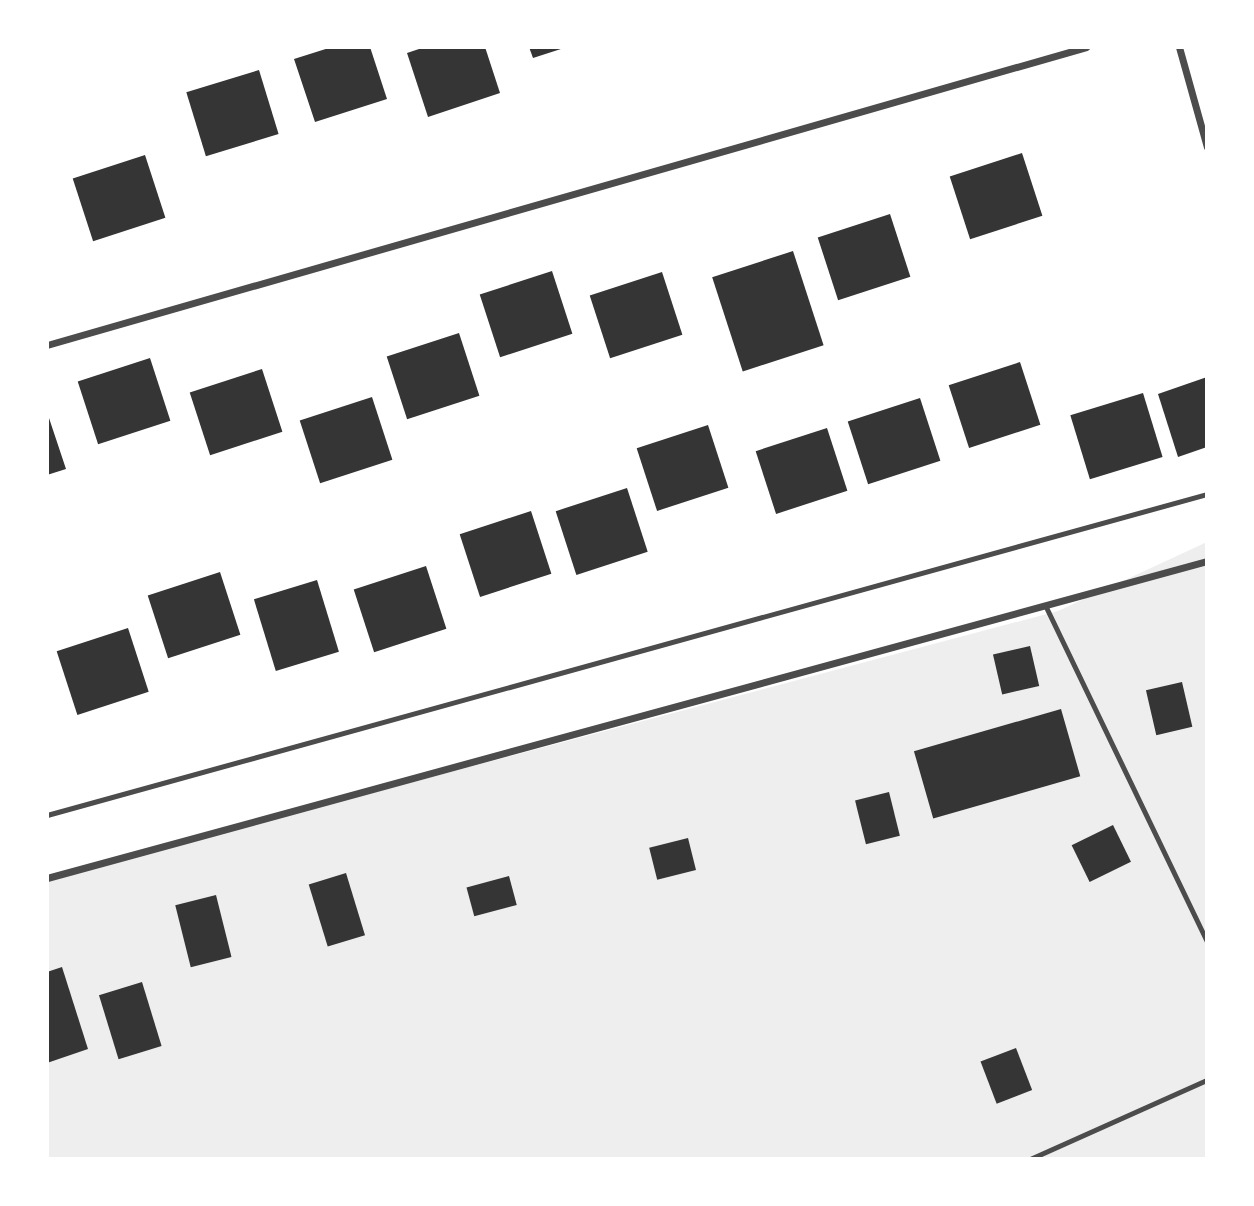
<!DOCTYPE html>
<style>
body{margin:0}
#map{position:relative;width:1254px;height:1206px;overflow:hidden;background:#fff;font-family:"IBM Plex Serif",serif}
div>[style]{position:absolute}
.green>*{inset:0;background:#eee}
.building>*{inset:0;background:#353535;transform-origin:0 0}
.service>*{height:5px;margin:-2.5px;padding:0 2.5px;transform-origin:2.5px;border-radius:2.5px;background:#4c4c4c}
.minor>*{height:7px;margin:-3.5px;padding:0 3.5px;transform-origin:3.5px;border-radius:3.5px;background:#4c4c4c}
span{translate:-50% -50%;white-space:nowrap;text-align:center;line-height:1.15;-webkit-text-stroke:7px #fff;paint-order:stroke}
.frame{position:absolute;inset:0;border:49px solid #fff;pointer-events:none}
</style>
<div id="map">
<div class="green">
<i style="clip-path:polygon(1207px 542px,1207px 1159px,47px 1159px,47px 879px,1058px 611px)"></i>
</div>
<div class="building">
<i style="clip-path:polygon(332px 47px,370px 47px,387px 99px,315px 122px,294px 59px)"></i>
<i style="clip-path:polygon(425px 47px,485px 47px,500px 93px,428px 117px,407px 53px)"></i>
<i style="clip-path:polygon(529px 47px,564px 47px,564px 48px,533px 58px)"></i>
<i style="left:259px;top:70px;width:67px;height:76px;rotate:73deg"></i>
<i style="left:1022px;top:153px;width:66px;height:76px;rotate:72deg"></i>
<i style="left:145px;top:155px;width:66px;height:76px;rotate:72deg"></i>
<i style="left:890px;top:214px;width:66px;height:76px;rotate:72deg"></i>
<i style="left:793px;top:251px;width:99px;height:85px;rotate:72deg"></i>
<i style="left:552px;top:271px;width:66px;height:76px;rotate:72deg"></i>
<i style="left:662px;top:272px;width:66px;height:76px;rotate:72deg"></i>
<i style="left:459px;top:333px;width:66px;height:76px;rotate:72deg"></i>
<i style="left:150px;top:358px;width:66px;height:76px;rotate:72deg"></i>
<i style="left:1020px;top:362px;width:66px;height:75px;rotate:72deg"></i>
<i style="left:262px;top:369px;width:66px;height:76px;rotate:72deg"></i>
<i style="clip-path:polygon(1207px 377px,1207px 447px,1178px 457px,1158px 394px)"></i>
<i style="left:1143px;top:393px;width:67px;height:76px;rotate:73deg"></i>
<i style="left:372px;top:397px;width:66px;height:76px;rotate:72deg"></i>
<i style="left:920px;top:398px;width:66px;height:76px;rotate:72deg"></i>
<i style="clip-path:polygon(47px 412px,66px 469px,47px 475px)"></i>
<i style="left:708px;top:425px;width:66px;height:75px;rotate:72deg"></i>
<i style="left:827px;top:428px;width:66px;height:75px;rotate:72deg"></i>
<i style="left:627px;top:488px;width:67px;height:75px;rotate:72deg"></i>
<i style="left:531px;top:511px;width:66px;height:75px;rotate:72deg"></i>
<i style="left:426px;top:566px;width:66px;height:76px;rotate:72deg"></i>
<i style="left:220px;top:572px;width:66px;height:76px;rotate:72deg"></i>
<i style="left:317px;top:580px;width:75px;height:66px;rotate:73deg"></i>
<i style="left:128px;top:628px;width:67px;height:75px;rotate:72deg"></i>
<i style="left:1030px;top:646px;width:41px;height:38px;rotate:77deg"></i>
<i style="left:1182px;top:682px;width:46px;height:37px;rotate:77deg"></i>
<i style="left:1061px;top:709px;width:70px;height:153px;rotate:74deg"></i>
<i style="left:889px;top:792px;width:45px;height:35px;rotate:76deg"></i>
<i style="left:1113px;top:825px;width:41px;height:46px;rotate:64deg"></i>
<i style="left:688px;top:838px;width:33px;height:40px;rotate:76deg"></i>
<i style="left:346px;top:873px;width:65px;height:39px;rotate:73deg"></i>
<i style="left:509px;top:876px;width:30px;height:44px;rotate:75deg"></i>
<i style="left:216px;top:895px;width:64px;height:42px;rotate:76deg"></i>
<i style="clip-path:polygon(62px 967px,88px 1049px,47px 1063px,47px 972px)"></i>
<i style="left:142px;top:982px;width:67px;height:45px;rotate:73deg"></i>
<i style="left:1016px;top:1048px;width:45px;height:38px;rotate:69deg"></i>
</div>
<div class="service">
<i style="left:1045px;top:605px;width:374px;rotate:64.3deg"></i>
<i style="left:47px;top:815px;width:1204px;rotate:-15.47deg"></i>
<i style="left:1030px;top:1159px;width:194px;rotate:-24.1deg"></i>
</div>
<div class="minor">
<i style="left:1179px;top:47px;width:104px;rotate:74.4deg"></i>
<i style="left:47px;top:345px;width:1081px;rotate:-16deg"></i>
<i style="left:47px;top:878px;width:1203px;rotate:-15.28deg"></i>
</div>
<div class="frame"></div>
</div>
